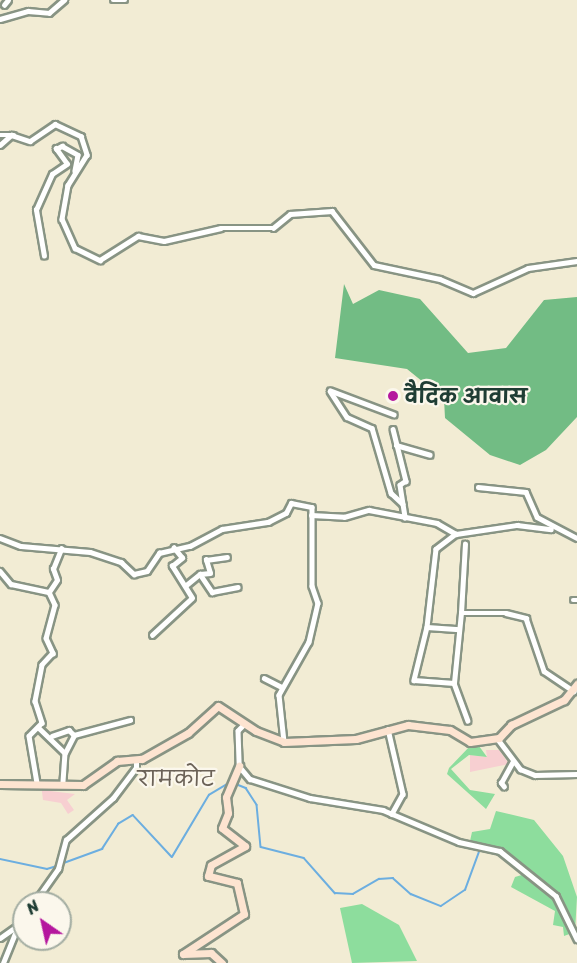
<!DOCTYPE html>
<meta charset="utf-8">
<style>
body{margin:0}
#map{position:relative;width:577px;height:963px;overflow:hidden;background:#f2ecd4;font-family:Sriracha,"Playpen Sans Deva",sans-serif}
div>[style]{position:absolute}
.built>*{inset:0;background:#f7cfd1}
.green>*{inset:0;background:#8ddd9d}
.forest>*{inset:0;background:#72bc84}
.stream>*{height:1.5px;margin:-0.75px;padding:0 0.75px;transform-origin:0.75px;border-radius:0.75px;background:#6caee0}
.roads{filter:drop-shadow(2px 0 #889484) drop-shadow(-2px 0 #889484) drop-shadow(0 2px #889484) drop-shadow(0 -2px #889484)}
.street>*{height:4.5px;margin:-2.25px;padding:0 2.25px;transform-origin:2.25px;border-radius:2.25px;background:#fff}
.secondary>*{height:7px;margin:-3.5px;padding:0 3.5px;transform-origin:3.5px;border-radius:3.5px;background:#fde4d1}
.dots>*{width:16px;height:16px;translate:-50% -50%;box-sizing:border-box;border:3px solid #fbf7ec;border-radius:50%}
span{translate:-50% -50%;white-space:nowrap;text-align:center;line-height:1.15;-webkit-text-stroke:4.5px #fbf7ec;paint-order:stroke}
.poi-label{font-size:20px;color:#1f3d34;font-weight:700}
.left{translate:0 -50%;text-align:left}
.neighbourhood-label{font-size:21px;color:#6b6257}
.north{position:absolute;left:12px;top:891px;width:60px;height:60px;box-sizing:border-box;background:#fbf7ec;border:2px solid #a3ada2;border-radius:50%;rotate:326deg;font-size:16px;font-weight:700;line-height:24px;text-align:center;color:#1f3d34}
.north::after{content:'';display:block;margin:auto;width:21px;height:27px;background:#b5179e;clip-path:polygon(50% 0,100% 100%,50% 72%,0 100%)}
</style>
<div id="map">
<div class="built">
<i style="clip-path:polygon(486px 750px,499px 750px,509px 764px,470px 772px,470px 755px,487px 757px)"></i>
<i style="clip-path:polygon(49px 783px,50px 791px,75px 794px,67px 800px,74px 810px,68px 814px,61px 803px,43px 800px,41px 784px)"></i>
</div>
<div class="green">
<i style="clip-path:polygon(486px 741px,479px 746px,487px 757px,469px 755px,451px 769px,470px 790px,495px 794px,486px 809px,447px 774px,449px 768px,471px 745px)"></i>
<i style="clip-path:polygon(496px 811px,534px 820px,563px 856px,577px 897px,575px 932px,564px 936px,563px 927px,553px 925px,555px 911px,511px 887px,515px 877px,525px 874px,534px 880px,502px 851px,470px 841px,472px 832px,490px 829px)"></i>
<i style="clip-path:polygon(362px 904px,399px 925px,417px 961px,352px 963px,340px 908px)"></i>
</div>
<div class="forest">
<i style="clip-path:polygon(344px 284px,353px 304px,379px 290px,420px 299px,468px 353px,506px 348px,544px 300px,577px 297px,577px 417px,546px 450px,520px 465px,490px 455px,445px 418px,444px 399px,407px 369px,335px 358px)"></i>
</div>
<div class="stream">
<i style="left:236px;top:784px;width:11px;rotate:22deg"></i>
<i style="left:246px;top:788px;width:20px;rotate:57deg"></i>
<i style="left:257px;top:805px;width:42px;rotate:84.6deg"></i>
<i style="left:261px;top:847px;width:44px;rotate:14.3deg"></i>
<i style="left:304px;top:858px;width:47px;rotate:48.5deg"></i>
<i style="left:335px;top:893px;width:18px;rotate:3deg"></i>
<i style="left:353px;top:894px;width:30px;rotate:-30deg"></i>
<i style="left:379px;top:879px;width:14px;rotate:-4deg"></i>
<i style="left:393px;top:878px;width:24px;rotate:42deg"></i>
<i style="left:411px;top:894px;width:32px;rotate:22deg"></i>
<i style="left:441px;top:906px;width:29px;rotate:-34deg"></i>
<i style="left:465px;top:890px;width:44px;rotate:-69.9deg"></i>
<i style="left:0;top:859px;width:48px;rotate:12deg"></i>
<i style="left:47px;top:869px;width:10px;rotate:-17deg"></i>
<i style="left:61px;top:864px;width:44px;rotate:-20.1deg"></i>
<i style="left:102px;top:849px;width:30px;rotate:-57deg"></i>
<i style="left:118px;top:824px;width:17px;rotate:-31deg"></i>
<i style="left:133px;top:815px;width:57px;rotate:47.1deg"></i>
<i style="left:172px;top:857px;width:72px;rotate:-59.2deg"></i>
<i style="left:209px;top:795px;width:21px;rotate:-31deg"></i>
</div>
<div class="roads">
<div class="street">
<i style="left:113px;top:0;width:12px"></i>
<i style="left:4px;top:5px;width:6px;rotate:-51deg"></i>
<i style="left:0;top:19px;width:29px;rotate:-16deg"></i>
<i style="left:28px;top:11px;width:21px;rotate:5deg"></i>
<i style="left:49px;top:13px;width:20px;rotate:-41deg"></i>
<i style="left:0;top:135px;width:14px"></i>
<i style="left:0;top:145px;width:15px;rotate:-42deg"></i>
<i style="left:11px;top:135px;width:20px;rotate:18deg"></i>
<i style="left:30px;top:141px;width:30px;rotate:-34deg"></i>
<i style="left:55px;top:124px;width:29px;rotate:25deg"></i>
<i style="left:81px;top:136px;width:20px;rotate:72deg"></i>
<i style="left:87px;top:155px;width:36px;rotate:122deg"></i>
<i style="left:68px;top:185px;width:35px;rotate:100deg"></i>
<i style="left:62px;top:219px;width:32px;rotate:66deg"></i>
<i style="left:75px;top:248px;width:28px;rotate:26deg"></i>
<i style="left:100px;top:260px;width:45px;rotate:-32.3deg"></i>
<i style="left:138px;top:236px;width:26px;rotate:11deg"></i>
<i style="left:164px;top:241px;width:58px;rotate:-12.8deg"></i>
<i style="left:221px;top:228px;width:52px"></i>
<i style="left:273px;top:228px;width:22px;rotate:-39deg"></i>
<i style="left:290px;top:214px;width:42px;rotate:-4.1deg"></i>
<i style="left:332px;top:211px;width:68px;rotate:52.1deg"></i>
<i style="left:374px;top:265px;width:67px;rotate:12deg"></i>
<i style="left:440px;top:279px;width:36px;rotate:23deg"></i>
<i style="left:473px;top:293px;width:60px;rotate:-24.4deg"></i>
<i style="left:528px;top:268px;width:49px;rotate:-8.1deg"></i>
<i style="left:44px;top:256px;width:47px;rotate:-99.9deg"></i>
<i style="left:36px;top:210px;width:39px;rotate:-66deg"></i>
<i style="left:52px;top:174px;width:18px;rotate:-34deg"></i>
<i style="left:67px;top:164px;width:19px;rotate:-126deg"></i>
<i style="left:56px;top:149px;width:7px;rotate:-27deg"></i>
<i style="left:62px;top:146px;width:18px;rotate:29deg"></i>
<i style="left:78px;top:155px;width:16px;rotate:101deg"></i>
<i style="left:394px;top:415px;width:68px;rotate:-159.4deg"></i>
<i style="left:330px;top:391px;width:31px;rotate:57deg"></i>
<i style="left:347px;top:417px;width:27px;rotate:24deg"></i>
<i style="left:372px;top:428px;width:68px;rotate:73.7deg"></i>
<i style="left:391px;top:493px;width:16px;rotate:43deg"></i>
<i style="left:393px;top:429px;width:54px;rotate:76deg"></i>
<i style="left:406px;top:481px;width:7px;rotate:146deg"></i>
<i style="left:400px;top:485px;width:33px;rotate:81deg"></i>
<i style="left:396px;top:445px;width:35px;rotate:16deg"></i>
<i style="left:478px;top:487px;width:48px;rotate:5.9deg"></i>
<i style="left:526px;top:492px;width:27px;rotate:66deg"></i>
<i style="left:537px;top:517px;width:45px;rotate:27.7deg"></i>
<i style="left:311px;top:515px;width:33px;rotate:3deg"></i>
<i style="left:344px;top:517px;width:26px;rotate:-16deg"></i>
<i style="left:369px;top:510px;width:69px;rotate:10.8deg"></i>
<i style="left:437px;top:523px;width:22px;rotate:30deg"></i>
<i style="left:456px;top:534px;width:62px;rotate:-8.4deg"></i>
<i style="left:517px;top:525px;width:34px;rotate:7deg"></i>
<i style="left:456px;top:534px;width:25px;rotate:143deg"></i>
<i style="left:436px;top:549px;width:79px;rotate:96.6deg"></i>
<i style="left:427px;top:627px;width:32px;rotate:4deg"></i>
<i style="left:0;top:538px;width:22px;rotate:21deg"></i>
<i style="left:21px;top:546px;width:69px;rotate:5deg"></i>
<i style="left:90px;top:552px;width:33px;rotate:18deg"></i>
<i style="left:121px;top:562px;width:18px;rotate:43deg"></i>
<i style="left:134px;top:574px;width:13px;rotate:-13deg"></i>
<i style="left:147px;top:571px;width:22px;rotate:-56deg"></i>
<i style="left:159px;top:553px;width:32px;rotate:-13deg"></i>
<i style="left:190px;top:546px;width:36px;rotate:-28deg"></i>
<i style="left:222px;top:529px;width:47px;rotate:-8.7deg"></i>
<i style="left:268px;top:522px;width:20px;rotate:-27deg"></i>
<i style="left:286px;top:513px;width:11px;rotate:-63deg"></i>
<i style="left:291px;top:503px;width:21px;rotate:11deg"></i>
<i style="left:312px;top:507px;width:79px;rotate:90deg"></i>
<i style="left:312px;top:586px;width:18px;rotate:71deg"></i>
<i style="left:318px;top:603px;width:40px;rotate:103deg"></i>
<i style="left:309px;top:642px;width:61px;rotate:119.5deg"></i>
<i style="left:279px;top:695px;width:47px;rotate:83.9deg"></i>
<i style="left:0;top:571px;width:17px;rotate:50deg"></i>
<i style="left:11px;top:584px;width:39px;rotate:12deg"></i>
<i style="left:49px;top:592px;width:14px;rotate:65deg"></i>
<i style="left:55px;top:605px;width:34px;rotate:105deg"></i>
<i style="left:46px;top:638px;width:17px;rotate:65deg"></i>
<i style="left:53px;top:653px;width:16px;rotate:133deg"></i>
<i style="left:42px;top:665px;width:37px;rotate:101deg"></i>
<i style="left:35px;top:701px;width:23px;rotate:72deg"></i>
<i style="left:42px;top:723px;width:18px;rotate:135deg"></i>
<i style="left:29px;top:736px;width:48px;rotate:80.3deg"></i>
<i style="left:200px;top:574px;width:10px;rotate:-6deg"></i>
<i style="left:210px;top:573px;width:14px;rotate:-107deg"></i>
<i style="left:206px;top:560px;width:21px;rotate:-8deg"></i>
<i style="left:185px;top:586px;width:19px;rotate:-39deg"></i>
<i style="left:200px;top:574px;width:22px;rotate:56deg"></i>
<i style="left:212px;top:592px;width:26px;rotate:-11deg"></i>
<i style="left:49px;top:592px;width:14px;rotate:-56deg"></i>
<i style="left:57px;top:580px;width:12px;rotate:-110deg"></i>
<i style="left:53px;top:569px;width:22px;rotate:-68deg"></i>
<i style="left:573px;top:600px;width:4px"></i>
<i style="left:461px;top:613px;width:69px;rotate:-86.7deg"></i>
<i style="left:427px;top:627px;width:55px;rotate:103.8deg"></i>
<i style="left:414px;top:680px;width:40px;rotate:4.3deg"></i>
<i style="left:454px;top:683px;width:70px;rotate:-84.3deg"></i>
<i style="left:461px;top:613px;width:45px"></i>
<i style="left:506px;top:613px;width:21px;rotate:14deg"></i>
<i style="left:526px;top:618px;width:56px;rotate:71.2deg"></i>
<i style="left:544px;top:671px;width:36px;rotate:34deg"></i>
<i style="left:152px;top:635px;width:54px;rotate:-42.8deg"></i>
<i style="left:192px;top:598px;width:38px;rotate:-122deg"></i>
<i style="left:172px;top:566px;width:13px;rotate:-39deg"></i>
<i style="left:182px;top:558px;width:13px;rotate:-129deg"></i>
<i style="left:264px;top:678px;width:20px;rotate:27deg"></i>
<i style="left:454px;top:683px;width:40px;rotate:69.8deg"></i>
<i style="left:244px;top:725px;width:8px;rotate:135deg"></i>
<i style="left:238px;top:731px;width:35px;rotate:88deg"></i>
<i style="left:239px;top:766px;width:17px;rotate:50deg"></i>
<i style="left:250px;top:779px;width:63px;rotate:17.6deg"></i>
<i style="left:310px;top:798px;width:74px;rotate:9.3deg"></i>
<i style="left:383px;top:810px;width:82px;rotate:22.8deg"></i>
<i style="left:459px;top:842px;width:42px;rotate:12.4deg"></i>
<i style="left:500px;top:851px;width:72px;rotate:38.8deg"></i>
<i style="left:556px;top:896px;width:48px;rotate:64deg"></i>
<i style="left:38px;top:727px;width:37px;rotate:44deg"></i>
<i style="left:65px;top:753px;width:28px;rotate:94deg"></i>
<i style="left:388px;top:729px;width:67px;rotate:77deg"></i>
<i style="left:403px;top:794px;width:23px;rotate:119deg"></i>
<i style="left:52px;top:736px;width:18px;rotate:-19deg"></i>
<i style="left:69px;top:730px;width:7px;rotate:45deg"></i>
<i style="left:497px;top:738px;width:39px;rotate:53deg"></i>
<i style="left:520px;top:769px;width:16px;rotate:22deg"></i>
<i style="left:535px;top:775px;width:42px;rotate:-1.4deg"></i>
<i style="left:65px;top:753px;width:20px;rotate:-63deg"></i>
<i style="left:74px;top:735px;width:58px;rotate:-15deg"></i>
<i style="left:504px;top:787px;width:5px;rotate:-127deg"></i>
<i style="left:501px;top:783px;width:23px;rotate:-61deg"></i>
<i style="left:34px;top:903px;width:42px;rotate:-54.8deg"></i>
<i style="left:58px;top:869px;width:30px;rotate:-75deg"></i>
<i style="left:66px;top:840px;width:63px;rotate:-41.8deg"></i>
<i style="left:113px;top:798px;width:38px;rotate:-53deg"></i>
<i style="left:136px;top:768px;width:8px;rotate:-90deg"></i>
<i style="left:0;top:938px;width:24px;rotate:-35deg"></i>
<i style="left:3px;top:963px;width:56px;rotate:-68deg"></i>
</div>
<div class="secondary">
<i style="left:0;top:784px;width:83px;rotate:0.7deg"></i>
<i style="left:83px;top:785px;width:42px;rotate:-35.2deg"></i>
<i style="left:117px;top:761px;width:25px;rotate:-5deg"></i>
<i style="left:142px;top:759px;width:53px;rotate:-29.5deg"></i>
<i style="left:188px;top:733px;width:40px;rotate:-42deg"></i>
<i style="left:218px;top:706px;width:45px;rotate:33.3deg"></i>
<i style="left:256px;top:731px;width:30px;rotate:21deg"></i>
<i style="left:284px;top:742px;width:72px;rotate:-2.4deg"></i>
<i style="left:356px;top:739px;width:54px;rotate:-15.1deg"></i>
<i style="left:408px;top:725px;width:42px;rotate:6.8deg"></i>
<i style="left:450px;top:730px;width:23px;rotate:31deg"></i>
<i style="left:470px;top:742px;width:29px;rotate:-8deg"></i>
<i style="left:499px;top:738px;width:18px;rotate:-47deg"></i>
<i style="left:511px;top:725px;width:59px;rotate:-25.3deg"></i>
<i style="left:564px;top:700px;width:21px;rotate:-51deg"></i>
<i style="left:222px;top:963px;width:15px;rotate:-138deg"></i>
<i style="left:211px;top:953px;width:28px;rotate:178deg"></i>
<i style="left:183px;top:954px;width:73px;rotate:-33.3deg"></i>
<i style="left:244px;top:914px;width:32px;rotate:-103deg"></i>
<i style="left:237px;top:883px;width:30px;rotate:-166deg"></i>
<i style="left:208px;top:876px;width:11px;rotate:-75deg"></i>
<i style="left:211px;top:865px;width:39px;rotate:-29deg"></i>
<i style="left:245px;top:846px;width:29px;rotate:-142deg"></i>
<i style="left:222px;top:828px;width:16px;rotate:-68deg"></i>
<i style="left:228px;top:813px;width:16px;rotate:-97deg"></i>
<i style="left:226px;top:797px;width:34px;rotate:-67deg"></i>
</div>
</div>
<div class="dots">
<i style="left:393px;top:396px;background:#b5179e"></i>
</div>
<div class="poi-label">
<span class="left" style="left:405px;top:396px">वैदिक आवास</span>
</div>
<div class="neighbourhood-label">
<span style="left:176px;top:779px">रामकोट</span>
</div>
<div class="north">N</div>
</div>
